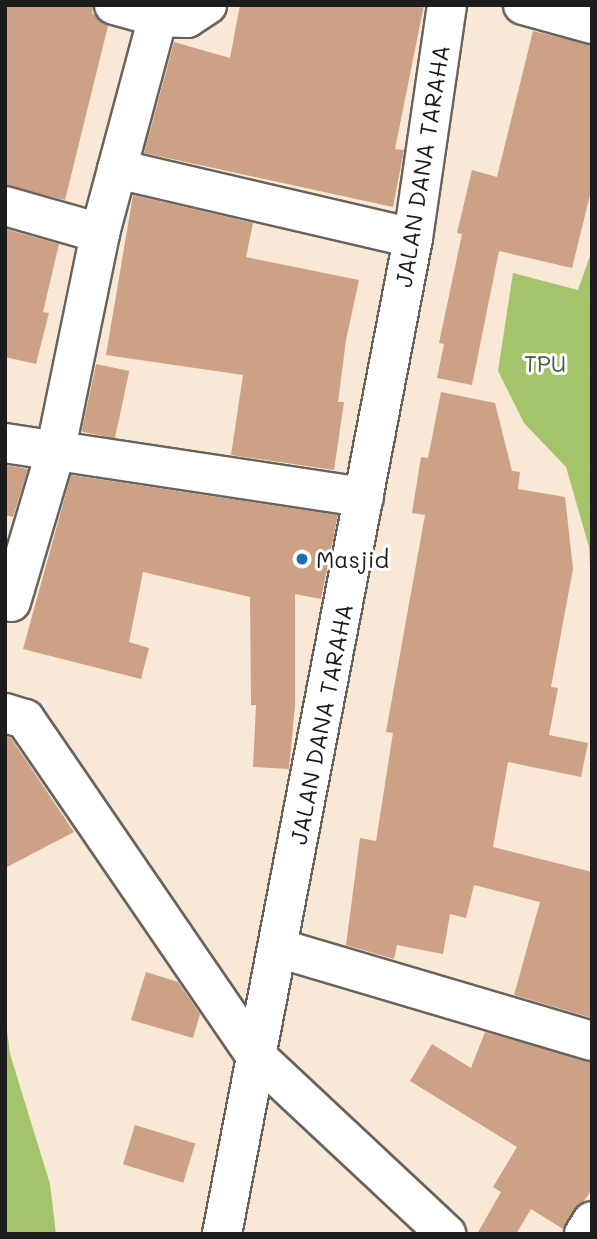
<!DOCTYPE html>
<style>
body{margin:0}
#map{position:relative;width:597px;height:1239px;overflow:hidden;background:#f8e8d5;font-family:Mali,sans-serif}
div>[style]{position:absolute}
.green>*{inset:0;background:#a4c36a}
.building>*{inset:0;background:#cca186;transform-origin:0 0}
.roads{filter:drop-shadow(2px 0 #69635d) drop-shadow(-2px 0 #69635d) drop-shadow(0 2px #69635d) drop-shadow(0 -2px #69635d)}
.minor>*{height:38px;margin:-19px;padding:0 19px;transform-origin:19px;border-radius:19px;background:#fff}
.dots>*{width:19px;height:19px;translate:-50% -50%;box-sizing:border-box;border:4px solid #fff;border-radius:50%}
span{translate:-50% -50%;white-space:nowrap;text-align:center;line-height:1.15;-webkit-text-stroke:6px #fff;paint-order:stroke}
.street-label{font-size:23px;color:#1c1c1c}
.park-label{font-size:23px;color:#525f3b}
.poi-label{font-size:23px;color:#1c1c1c}
.left{translate:0 -50%;text-align:left}
.frame{position:absolute;inset:0;border:7px solid #1c1c1c;pointer-events:none}
</style>
<div id="map">
<div class="green">
<i style="clip-path:polygon(592px 250px,592px 606px,589px 547px,566px 467px,524px 423px,498px 371px,513px 273px,578px 290px)"></i>
<i style="clip-path:polygon(5px 1015px,10px 1054px,50px 1184px,56px 1234px,5px 1234px)"></i>
</div>
<div class="building">
<i style="clip-path:polygon(5px 5px,93px 5px,92px 13px,108px 26px,65px 200px,5px 185px)"></i>
<i style="clip-path:polygon(240px 5px,424px 5px,395px 149px,404px 150px,393px 207px,144px 153px,174px 42px,230px 58px)"></i>
<i style="clip-path:polygon(533px 31px,592px 45px,592px 187px,572px 268px,499px 251px,472px 385px,437px 378px,444px 344px,439px 343px,462px 234px,457px 233px,472px 170px,497px 177px)"></i>
<i style="clip-path:polygon(133px 195px,253px 223px,246px 257px,359px 280px,346px 340px,338px 402px,344px 402px,334px 470px,231px 455px,243px 375px,106px 355px)"></i>
<i style="clip-path:polygon(5px 229px,59px 244px,43px 312px,49px 313px,36px 364px,5px 357px)"></i>
<i style="left:96px;top:364px;width:34px;height:69px;rotate:12deg"></i>
<i style="clip-path:polygon(441px 392px,495px 403px,512px 471px,520px 472px,518px 489px,565px 497px,573px 569px,551px 687px,558px 688px,549px 735px,588px 743px,581px 777px,508px 762px,493px 847px,592px 872px,592px 1018px,514px 995px,540px 902px,474px 885px,466px 918px,450px 914px,443px 954px,397px 945px,394px 959px,346px 945px,360px 838px,376px 841px,393px 733px,386px 732px,425px 515px,412px 513px,421px 457px,428px 458px)"></i>
<i style="clip-path:polygon(5px 465px,28px 469px,13px 517px,5px 515px)"></i>
<i style="clip-path:polygon(71px 475px,338px 515px,321px 599px,295px 594px,295px 705px,289px 769px,253px 767px,256px 705px,251px 705px,250px 597px,143px 572px,129px 642px,149px 648px,141px 679px,23px 649px)"></i>
<i style="clip-path:polygon(5px 736px,11px 738px,74px 832px,5px 868px)"></i>
<i style="clip-path:polygon(146px 972px,178px 982px,200px 1014px,193px 1038px,131px 1020px)"></i>
<i style="clip-path:polygon(485px 1032px,592px 1062px,592px 1190px,563px 1229px,531px 1209px,516px 1234px,477px 1234px,501px 1192px,493px 1187px,517px 1147px,410px 1081px,432px 1044px,471px 1068px)"></i>
<i style="left:135px;top:1125px;width:63px;height:41px;rotate:17deg"></i>
</div>
<div class="roads">
<div class="minor">
<i style="left:114px;top:5px;width:46px;rotate:15.3deg"></i>
<i style="left:523px;top:5px;width:72px;rotate:15.4deg"></i>
<i style="left:117px;top:169px;width:304px;rotate:13.1deg"></i>
<i style="left:5px;top:206px;width:99px;rotate:15.9deg"></i>
<i style="left:5px;top:443px;width:363px;rotate:8.6deg"></i>
<i style="left:11px;top:602px;width:155px;rotate:-73.5deg"></i>
<i style="left:55px;top:453px;width:225px;rotate:-78.4deg"></i>
<i style="left:100px;top:233px;width:224px;rotate:-75deg"></i>
<i style="left:158px;top:17px;width:29px;rotate:2deg"></i>
<i style="left:187px;top:18px;width:24px;rotate:-33deg"></i>
<i style="left:5px;top:713px;width:21px;rotate:17deg"></i>
<i style="left:25px;top:719px;width:407px;rotate:55.6deg"></i>
<i style="left:255px;top:1055px;width:262px;rotate:43.1deg"></i>
<i style="left:278px;top:948px;width:327px;rotate:16.5deg"></i>
<i style="left:222px;top:1234px;width:1014px;rotate:-79.14deg"></i>
<i style="left:413px;top:238px;width:235px;rotate:-81.7deg"></i>
<i style="left:584px;top:1234px;width:15px;rotate:-58deg"></i>
</div>
</div>
<div class="dots">
<i style="left:302px;top:559px;background:#1f6fb2"></i>
</div>
<div class="street-label">
<span style="left:422px;top:166px;rotate:-81deg">JALAN DANA TARAHA</span>
<span style="left:321px;top:724px;rotate:-79deg">JALAN DANA TARAHA</span>
</div>
<div class="park-label">
<span style="left:545px;top:363px">TPU</span>
</div>
<div class="poi-label">
<span class="left" style="left:316px;top:559px">Masjid</span>
</div>
<div class="frame"></div>
</div>
